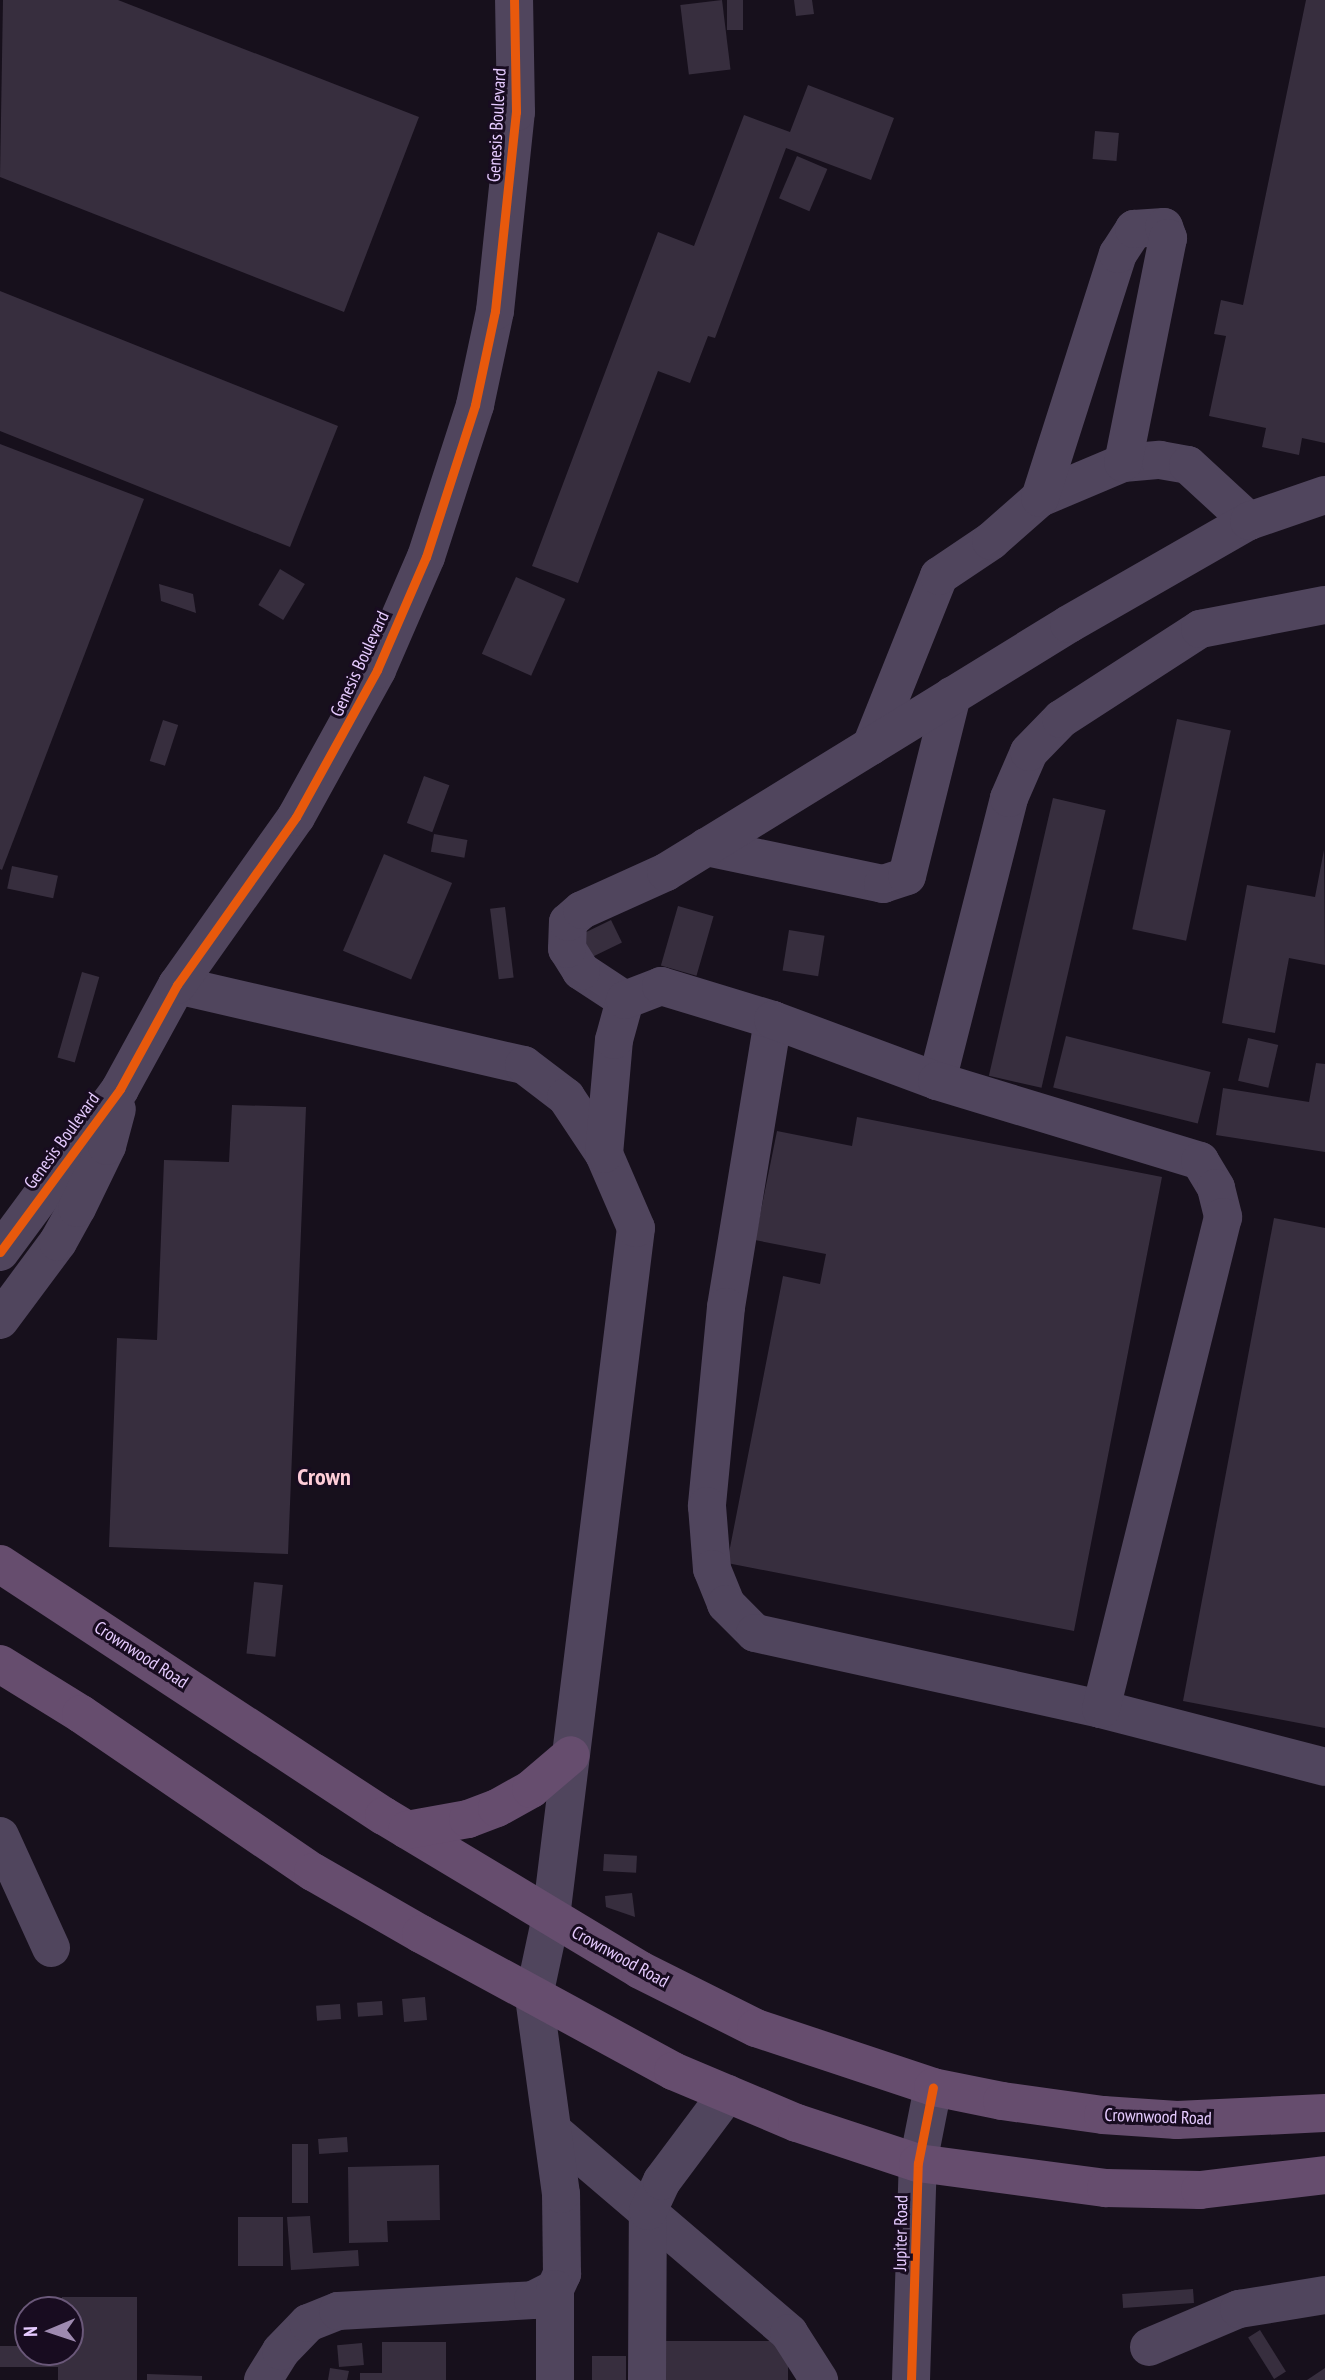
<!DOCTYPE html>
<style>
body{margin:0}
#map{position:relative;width:1325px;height:2380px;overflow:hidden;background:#17101c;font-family:"PT Sans Narrow",sans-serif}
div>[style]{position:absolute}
.building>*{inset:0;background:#372e3e;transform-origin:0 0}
.minor>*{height:38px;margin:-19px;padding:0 19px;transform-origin:19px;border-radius:19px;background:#50455d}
.major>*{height:38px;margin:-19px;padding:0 19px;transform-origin:19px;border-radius:19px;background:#664d6e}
.cycleway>*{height:9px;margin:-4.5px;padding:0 4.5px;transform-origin:4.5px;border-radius:4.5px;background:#e8590c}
span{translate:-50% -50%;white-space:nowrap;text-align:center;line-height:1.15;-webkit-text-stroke:6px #180c20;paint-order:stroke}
.street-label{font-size:18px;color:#e6cbff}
.district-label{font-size:24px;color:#ffcdd9;font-weight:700}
.north{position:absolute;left:14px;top:2296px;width:70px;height:70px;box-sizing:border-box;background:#180c20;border:2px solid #6a5879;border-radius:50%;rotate:268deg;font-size:19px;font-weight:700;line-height:28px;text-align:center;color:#e6cbff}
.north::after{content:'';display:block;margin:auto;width:24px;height:32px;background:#9e8ab0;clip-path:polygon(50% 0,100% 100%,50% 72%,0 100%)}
</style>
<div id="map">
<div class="building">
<i style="clip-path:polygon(3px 0,118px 0,419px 117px,344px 312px,0 177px)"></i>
<i style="left:722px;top:0;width:70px;height:42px;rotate:83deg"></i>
<i style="left:727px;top:0;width:16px;height:30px"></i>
<i style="clip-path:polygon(794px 0,812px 0,814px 14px,796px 16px)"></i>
<i style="clip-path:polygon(1306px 0,1325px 0,1325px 443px,1302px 438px,1299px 455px,1262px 447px,1266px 428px,1209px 416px,1226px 336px,1214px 334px,1221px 300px,1243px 305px)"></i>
<i style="clip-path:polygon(808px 85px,894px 118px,871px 180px,786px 148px,715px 338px,708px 336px,690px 383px,658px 371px,578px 583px,532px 566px,658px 232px,694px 246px,744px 115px,790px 132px)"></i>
<i style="left:1095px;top:131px;width:24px;height:28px;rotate:5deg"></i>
<i style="left:797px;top:156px;width:33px;height:46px;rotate:23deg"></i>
<i style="clip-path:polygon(0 291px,338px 426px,290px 547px,0 431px)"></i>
<i style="clip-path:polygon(0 444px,144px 499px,2px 870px,0 869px)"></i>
<i style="left:280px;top:569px;width:29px;height:42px;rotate:31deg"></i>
<i style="left:516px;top:577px;width:54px;height:84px;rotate:24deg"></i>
<i style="clip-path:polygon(159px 584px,193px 594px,196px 613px,161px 601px)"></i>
<i style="left:1177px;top:719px;width:55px;height:215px;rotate:12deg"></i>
<i style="left:163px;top:720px;width:16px;height:43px;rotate:18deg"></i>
<i style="left:424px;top:776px;width:27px;height:50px;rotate:20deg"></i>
<i style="left:1053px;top:798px;width:54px;height:285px;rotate:13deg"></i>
<i style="left:434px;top:834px;width:34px;height:18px;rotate:10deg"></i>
<i style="clip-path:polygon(1324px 850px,1325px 965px,1289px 958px,1275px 1033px,1222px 1023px,1247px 885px,1315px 897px)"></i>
<i style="left:384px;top:854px;width:74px;height:105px;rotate:23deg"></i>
<i style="left:12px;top:866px;width:47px;height:23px;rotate:12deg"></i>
<i style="left:678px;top:906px;width:37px;height:62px;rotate:16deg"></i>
<i style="left:505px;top:907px;width:71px;height:15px;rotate:83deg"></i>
<i style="left:611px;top:920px;width:25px;height:43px;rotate:64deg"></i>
<i style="left:789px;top:930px;width:36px;height:41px;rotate:9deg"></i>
<i style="left:82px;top:972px;width:18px;height:89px;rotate:16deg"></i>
<i style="left:1066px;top:1036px;width:149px;height:53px;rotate:14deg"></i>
<i style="left:1248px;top:1038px;width:31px;height:44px;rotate:13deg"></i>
<i style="clip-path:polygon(1316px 1063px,1325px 1064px,1325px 1152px,1216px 1135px,1223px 1088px,1309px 1102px)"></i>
<i style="clip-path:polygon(232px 1105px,306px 1107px,288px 1554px,109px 1547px,117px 1338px,157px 1340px,164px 1160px,229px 1162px)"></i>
<i style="clip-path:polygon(857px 1117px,1162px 1177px,1074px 1631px,727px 1563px,783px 1276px,820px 1284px,826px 1254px,755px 1240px,777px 1131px,852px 1146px)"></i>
<i style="clip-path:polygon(1274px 1218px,1325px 1228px,1325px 1728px,1183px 1701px)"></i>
<i style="left:254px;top:1582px;width:29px;height:72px;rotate:6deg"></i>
<i style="left:604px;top:1854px;width:33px;height:17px;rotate:3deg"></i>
<i style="clip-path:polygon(632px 1893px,635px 1917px,606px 1907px,605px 1896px)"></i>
<i style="left:425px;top:1997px;width:23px;height:23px;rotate:85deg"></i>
<i style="left:382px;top:2001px;width:14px;height:25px;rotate:86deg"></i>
<i style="left:340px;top:2004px;width:15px;height:24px;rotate:86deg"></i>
<i style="left:347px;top:2137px;width:15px;height:29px;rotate:86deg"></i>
<i style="left:292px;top:2144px;width:16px;height:59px"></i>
<i style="clip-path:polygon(439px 2165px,440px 2220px,387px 2221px,388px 2242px,349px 2243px,348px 2167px)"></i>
<i style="clip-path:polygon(310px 2216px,313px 2253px,358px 2250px,359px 2266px,291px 2270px,287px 2217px)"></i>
<i style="left:238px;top:2217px;width:45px;height:49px"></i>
<i style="left:1193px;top:2289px;width:14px;height:71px;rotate:86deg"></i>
<i style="clip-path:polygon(62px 2297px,137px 2297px,137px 2380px,58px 2380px,58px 2367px,0 2367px,0 2346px,28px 2346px,28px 2352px,70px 2352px,70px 2310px,62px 2310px)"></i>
<i style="left:1260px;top:2330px;width:49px;height:14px;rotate:58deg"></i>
<i style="left:653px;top:2341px;width:135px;height:39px"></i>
<i style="clip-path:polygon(382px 2342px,446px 2342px,446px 2380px,360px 2380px,360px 2373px,382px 2373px)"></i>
<i style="left:362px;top:2343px;width:22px;height:25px;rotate:85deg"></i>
<i style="left:592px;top:2356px;width:34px;height:24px"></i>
<i style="clip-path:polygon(330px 2368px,349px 2371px,347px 2380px,328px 2380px)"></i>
<i style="clip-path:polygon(1325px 2368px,1325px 2380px,1307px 2380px)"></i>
<i style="clip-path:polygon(147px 2374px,202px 2376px,202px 2380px,147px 2380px)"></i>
</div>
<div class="minor">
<i style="left:1040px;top:498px;width:90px;rotate:-22.9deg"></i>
<i style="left:1123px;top:463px;width:37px;rotate:-5deg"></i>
<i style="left:1160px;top:460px;width:28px;rotate:10deg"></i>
<i style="left:1188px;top:465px;width:83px;rotate:42.6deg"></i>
<i style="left:871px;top:746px;width:183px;rotate:-68.2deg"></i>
<i style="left:939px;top:576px;width:63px;rotate:-33.9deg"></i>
<i style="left:991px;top:541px;width:65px;rotate:-41.3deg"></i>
<i style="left:1040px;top:498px;width:256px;rotate:-72.3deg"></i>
<i style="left:1118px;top:254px;width:30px;rotate:-57deg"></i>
<i style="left:1134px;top:229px;width:30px;rotate:-4deg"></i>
<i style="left:1164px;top:227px;width:12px;rotate:70deg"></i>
<i style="left:1168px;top:238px;width:229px;rotate:101.3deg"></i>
<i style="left:706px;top:847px;width:181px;rotate:11.8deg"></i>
<i style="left:883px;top:884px;width:25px;rotate:-18deg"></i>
<i style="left:907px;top:876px;width:186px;rotate:-76deg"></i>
<i style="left:177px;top:985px;width:356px;rotate:13deg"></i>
<i style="left:524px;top:1065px;width:53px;rotate:37.3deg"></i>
<i style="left:566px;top:1097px;width:69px;rotate:56.3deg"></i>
<i style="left:625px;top:1000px;width:53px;rotate:-146.6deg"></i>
<i style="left:581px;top:971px;width:26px;rotate:-122deg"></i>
<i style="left:567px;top:949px;width:27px;rotate:-88deg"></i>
<i style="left:568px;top:922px;width:18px;rotate:-41deg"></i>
<i style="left:582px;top:910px;width:92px;rotate:-24.3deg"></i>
<i style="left:666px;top:872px;width:473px;rotate:-31.6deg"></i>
<i style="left:1069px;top:624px;width:207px;rotate:-29.8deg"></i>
<i style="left:1249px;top:521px;width:80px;rotate:-18.9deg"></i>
<i style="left:773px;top:1020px;width:291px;rotate:99.3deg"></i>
<i style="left:726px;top:1307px;width:200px;rotate:95.5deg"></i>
<i style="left:707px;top:1506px;width:63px;rotate:85.5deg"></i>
<i style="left:712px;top:1569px;width:38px;rotate:68deg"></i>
<i style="left:726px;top:1604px;width:41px;rotate:45deg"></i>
<i style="left:755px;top:1633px;width:354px;rotate:12.4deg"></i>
<i style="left:1101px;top:1709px;width:231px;rotate:14.5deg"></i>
<i style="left:937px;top:1081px;width:292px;rotate:-75.7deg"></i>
<i style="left:1009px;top:798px;width:50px;rotate:-66.5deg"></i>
<i style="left:1029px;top:752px;width:46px;rotate:-45.9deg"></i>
<i style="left:1061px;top:719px;width:166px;rotate:-32.9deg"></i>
<i style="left:1200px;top:629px;width:127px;rotate:-10.9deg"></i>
<i style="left:0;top:1252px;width:202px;rotate:-53.6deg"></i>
<i style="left:120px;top:1089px;width:119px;rotate:-61.3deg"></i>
<i style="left:177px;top:985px;width:206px;rotate:-54.7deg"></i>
<i style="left:296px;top:817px;width:168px;rotate:-61.1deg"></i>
<i style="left:377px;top:670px;width:123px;rotate:-66.6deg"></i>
<i style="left:426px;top:557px;width:160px;rotate:-72.1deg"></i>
<i style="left:475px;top:405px;width:96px;rotate:-78deg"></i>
<i style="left:495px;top:311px;width:200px;rotate:-84deg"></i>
<i style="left:516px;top:112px;width:112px;rotate:-91deg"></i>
<i style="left:0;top:1320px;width:97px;rotate:-53.4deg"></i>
<i style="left:58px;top:1242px;width:39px;rotate:-61deg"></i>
<i style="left:77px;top:1208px;width:69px;rotate:-64.2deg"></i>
<i style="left:107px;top:1146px;width:38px;rotate:-75deg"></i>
<i style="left:0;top:1836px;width:123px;rotate:65.5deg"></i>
<i style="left:554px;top:2132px;width:309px;rotate:40.5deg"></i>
<i style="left:789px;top:2333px;width:56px;rotate:57.4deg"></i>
<i style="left:1149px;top:2347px;width:98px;rotate:-22.9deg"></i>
<i style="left:1239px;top:2309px;width:87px;rotate:-9.2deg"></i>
<i style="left:263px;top:2380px;width:34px;rotate:-58deg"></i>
<i style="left:281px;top:2351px;width:39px;rotate:-46deg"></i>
<i style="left:308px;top:2323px;width:32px;rotate:-22deg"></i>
<i style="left:338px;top:2311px;width:195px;rotate:-3.2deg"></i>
<i style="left:533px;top:2300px;width:25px;rotate:-27deg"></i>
<i style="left:555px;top:2289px;width:17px;rotate:-65deg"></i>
<i style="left:562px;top:2274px;width:80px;rotate:-90.7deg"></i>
<i style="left:561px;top:2194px;width:200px;rotate:-97.8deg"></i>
<i style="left:534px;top:1996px;width:81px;rotate:-77.9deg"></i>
<i style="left:551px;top:1917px;width:694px;rotate:-82.97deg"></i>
<i style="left:636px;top:1228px;width:81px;rotate:-113.4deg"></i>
<i style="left:604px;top:1154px;width:114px;rotate:-85deg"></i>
<i style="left:614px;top:1040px;width:41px;rotate:-74.6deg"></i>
<i style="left:625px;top:1000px;width:39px;rotate:-21deg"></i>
<i style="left:661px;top:986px;width:117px;rotate:16.9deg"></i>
<i style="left:773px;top:1020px;width:175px;rotate:20.4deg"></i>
<i style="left:937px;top:1081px;width:275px;rotate:16.9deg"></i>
<i style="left:1200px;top:1161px;width:31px;rotate:59deg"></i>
<i style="left:1216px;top:1188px;width:30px;rotate:76deg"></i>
<i style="left:1223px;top:1217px;width:507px;rotate:103.93deg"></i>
<i style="left:555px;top:2380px;width:91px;rotate:-90deg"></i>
<i style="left:647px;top:2380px;width:169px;rotate:-89.7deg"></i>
<i style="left:648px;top:2211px;width:33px;rotate:-65deg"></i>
<i style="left:662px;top:2181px;width:109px;rotate:-53.2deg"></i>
<i style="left:911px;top:2380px;width:217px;rotate:-88.2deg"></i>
<i style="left:918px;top:2163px;width:77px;rotate:-78.8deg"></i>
</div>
<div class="major">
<i style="left:0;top:1564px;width:459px;rotate:33.3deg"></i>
<i style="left:384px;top:1816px;width:299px;rotate:31deg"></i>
<i style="left:640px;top:1970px;width:130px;rotate:26.6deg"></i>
<i style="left:756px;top:2028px;width:187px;rotate:18.4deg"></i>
<i style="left:933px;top:2087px;width:70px;rotate:11.5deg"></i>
<i style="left:1002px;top:2101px;width:102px;rotate:7.9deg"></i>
<i style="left:1103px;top:2115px;width:74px;rotate:3.9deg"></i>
<i style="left:1177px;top:2120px;width:148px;rotate:-2.7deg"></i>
<i style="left:0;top:1664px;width:95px;rotate:31.7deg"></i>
<i style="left:81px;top:1714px;width:281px;rotate:34.3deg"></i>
<i style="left:313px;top:1872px;width:125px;rotate:29.9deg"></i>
<i style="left:421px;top:1934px;width:287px;rotate:28.5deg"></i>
<i style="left:673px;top:2071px;width:134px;rotate:22.8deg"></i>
<i style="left:797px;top:2123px;width:127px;rotate:18.3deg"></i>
<i style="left:918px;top:2163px;width:190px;rotate:7.6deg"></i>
<i style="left:1106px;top:2188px;width:94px;rotate:1.2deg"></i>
<i style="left:1200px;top:2190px;width:126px;rotate:-6.8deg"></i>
<i style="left:407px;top:1830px;width:62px;rotate:-10.2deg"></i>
<i style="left:468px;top:1819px;width:31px;rotate:-21deg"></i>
<i style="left:497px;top:1808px;width:39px;rotate:-29deg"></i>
<i style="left:531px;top:1789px;width:52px;rotate:-40.4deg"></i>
</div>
<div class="cycleway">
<i style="left:0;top:1252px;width:202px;rotate:-53.6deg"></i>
<i style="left:120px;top:1089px;width:119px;rotate:-61.3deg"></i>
<i style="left:177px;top:985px;width:206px;rotate:-54.7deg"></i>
<i style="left:296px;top:817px;width:168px;rotate:-61.1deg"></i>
<i style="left:377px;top:670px;width:123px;rotate:-66.6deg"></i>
<i style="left:426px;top:557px;width:160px;rotate:-72.1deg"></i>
<i style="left:475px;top:405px;width:96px;rotate:-78deg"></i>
<i style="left:495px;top:311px;width:200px;rotate:-84deg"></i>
<i style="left:516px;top:112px;width:112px;rotate:-91deg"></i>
<i style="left:911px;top:2380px;width:217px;rotate:-88.2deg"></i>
<i style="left:918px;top:2163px;width:77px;rotate:-78.8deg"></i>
</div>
<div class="street-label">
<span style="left:497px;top:125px;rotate:-87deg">Genesis Boulevard</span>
<span style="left:360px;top:664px;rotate:-65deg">Genesis Boulevard</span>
<span style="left:62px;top:1141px;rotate:-54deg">Genesis Boulevard</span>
<span style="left:141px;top:1655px;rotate:33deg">Crownwood Road</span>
<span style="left:620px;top:1957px;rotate:29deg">Crownwood Road</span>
<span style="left:1158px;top:2117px;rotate:2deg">Crownwood Road</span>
<span style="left:901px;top:2233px;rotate:-89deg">Jupiter Road</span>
</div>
<div class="district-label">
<span style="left:324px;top:1477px">Crown</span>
</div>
<div class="north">N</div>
</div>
